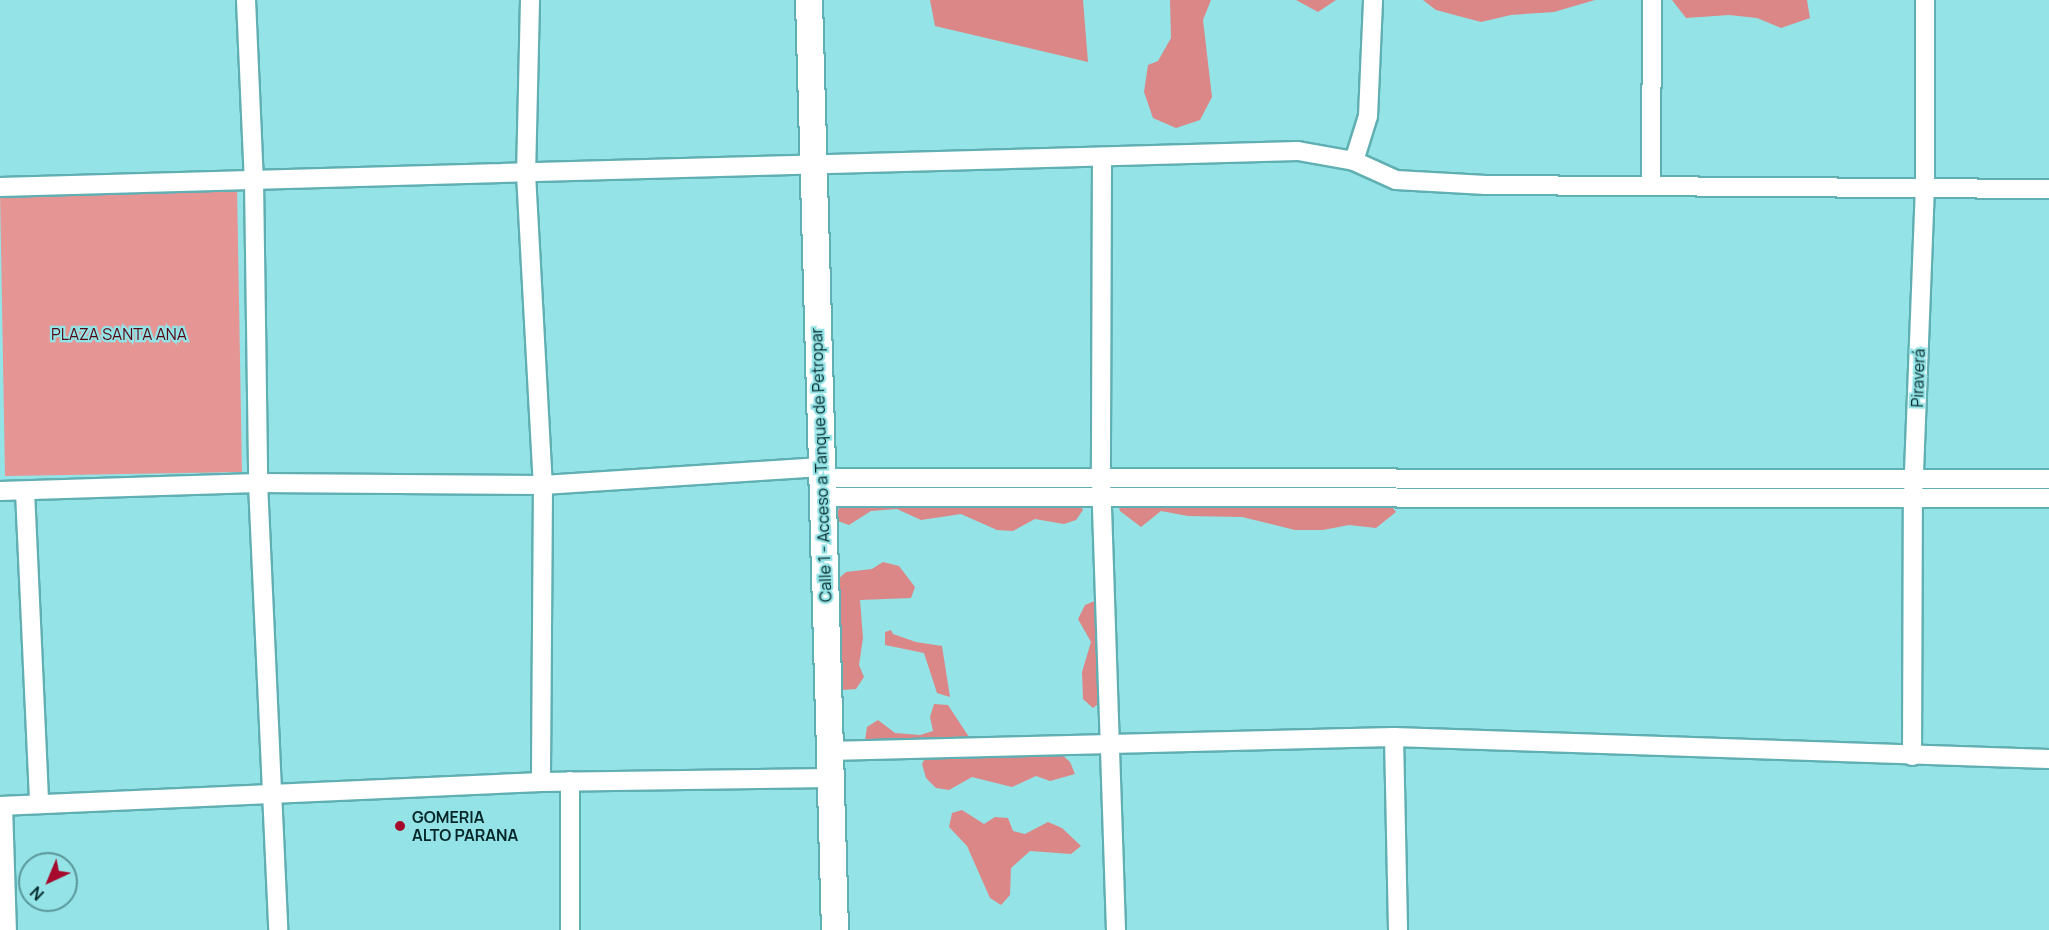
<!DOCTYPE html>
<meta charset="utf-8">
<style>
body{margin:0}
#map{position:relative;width:2049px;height:930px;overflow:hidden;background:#94e3e6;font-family:Manrope,sans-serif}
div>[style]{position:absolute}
.green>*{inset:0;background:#e69595;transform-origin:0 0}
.forest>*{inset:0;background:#dc8787}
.roads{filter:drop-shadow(2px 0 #60afb2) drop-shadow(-2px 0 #60afb2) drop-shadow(0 2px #60afb2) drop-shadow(0 -2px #60afb2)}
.street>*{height:18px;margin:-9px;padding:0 9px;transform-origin:9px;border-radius:9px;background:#fff}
.secondary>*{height:26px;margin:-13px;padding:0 13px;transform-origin:13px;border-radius:13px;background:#fff}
.dots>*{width:16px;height:16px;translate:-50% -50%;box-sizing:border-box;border:3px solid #94e3e6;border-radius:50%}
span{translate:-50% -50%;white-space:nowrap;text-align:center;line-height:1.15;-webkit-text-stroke:4.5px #94e3e6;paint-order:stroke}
.park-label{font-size:16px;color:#540713}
.street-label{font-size:16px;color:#022527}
.poi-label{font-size:16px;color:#022527;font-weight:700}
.left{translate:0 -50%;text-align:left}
.north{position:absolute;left:18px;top:852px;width:60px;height:60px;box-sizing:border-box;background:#94e3e6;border:2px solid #5a979a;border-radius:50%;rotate:224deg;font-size:16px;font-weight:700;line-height:24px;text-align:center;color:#022527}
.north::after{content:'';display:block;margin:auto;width:21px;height:27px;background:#a5092b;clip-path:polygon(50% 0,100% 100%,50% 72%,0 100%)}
</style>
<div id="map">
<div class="green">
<i style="left:237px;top:187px;width:285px;height:237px;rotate:89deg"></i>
</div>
<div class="forest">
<i style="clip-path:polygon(930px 0,1083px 0,1088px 62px,935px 26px)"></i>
<i style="clip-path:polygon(1170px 0,1211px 0,1203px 20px,1212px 97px,1200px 120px,1176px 128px,1153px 118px,1144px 92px,1148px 65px,1158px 61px,1171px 38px)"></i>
<i style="clip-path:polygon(1296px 0,1336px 0,1318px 12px)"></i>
<i style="clip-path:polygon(1423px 0,1595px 0,1554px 12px,1511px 15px,1481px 22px,1436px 10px)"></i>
<i style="clip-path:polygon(1672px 0,1807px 0,1810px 18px,1781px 28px,1757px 18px,1729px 15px,1686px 18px)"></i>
<i style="clip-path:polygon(1282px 476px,1332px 494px,1356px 482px,1381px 491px,1396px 512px,1376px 528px,1349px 525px,1323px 530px,1295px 530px,1242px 517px,1188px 516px,1161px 511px,1141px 527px,1120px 511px,1113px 485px,1235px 482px,1259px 489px)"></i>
<i style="clip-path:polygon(933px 483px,946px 483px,957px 490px,1021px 484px,1031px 492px,1070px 488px,1083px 510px,1076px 520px,1064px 524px,1035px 519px,1013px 531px,997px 530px,961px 514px,921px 520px,897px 509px,871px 511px,849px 525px,835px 520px,843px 496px,854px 487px,867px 484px,893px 490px)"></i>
<i style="clip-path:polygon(883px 562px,899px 566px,915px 587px,911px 598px,860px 600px,863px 638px,859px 665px,864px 677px,856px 689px,842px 690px,837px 580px,846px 572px,872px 569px)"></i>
<i style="clip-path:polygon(1097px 600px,1101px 664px,1096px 675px,1104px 685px,1103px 700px,1093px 708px,1083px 699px,1082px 672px,1091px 642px,1078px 619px,1085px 605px)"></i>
<i style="clip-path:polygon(891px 630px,893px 634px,916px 642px,942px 646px,950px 697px,937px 693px,924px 653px,885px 645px,885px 632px)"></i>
<i style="clip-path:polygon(934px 704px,948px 705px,969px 737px,964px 750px,953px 753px,967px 757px,976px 747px,988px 743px,1009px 757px,1060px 753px,1070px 762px,1075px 774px,1050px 781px,1036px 776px,1012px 787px,972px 777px,949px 790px,936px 788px,926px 778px,922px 764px,927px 755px,875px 748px,865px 740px,867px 727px,878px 720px,895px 733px,920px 735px,933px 731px,930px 717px)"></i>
<i style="clip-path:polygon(962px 810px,984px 824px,995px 817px,1008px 818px,1013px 831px,1025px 834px,1048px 822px,1062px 828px,1081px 846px,1071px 854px,1030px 851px,1011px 868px,1010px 895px,1001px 905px,990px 898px,967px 846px,949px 827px,952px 813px)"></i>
</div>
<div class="roads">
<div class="street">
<i style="left:246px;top:0;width:180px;rotate:87.5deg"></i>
<i style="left:254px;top:180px;width:303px;rotate:89.2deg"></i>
<i style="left:258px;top:483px;width:447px;rotate:87.4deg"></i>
<i style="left:530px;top:0;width:174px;rotate:91.3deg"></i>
<i style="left:526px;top:174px;width:311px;rotate:86.9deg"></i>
<i style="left:543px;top:485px;width:297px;rotate:90.4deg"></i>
<i style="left:1102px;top:157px;width:321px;rotate:90.2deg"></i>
<i style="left:1101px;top:478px;width:452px;rotate:88.1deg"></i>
<i style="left:1354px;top:161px;width:47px;rotate:-72.7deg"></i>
<i style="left:1368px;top:116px;width:116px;rotate:-87.5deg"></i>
<i style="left:1651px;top:186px;width:186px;rotate:-89.7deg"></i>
<i style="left:0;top:187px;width:1298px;rotate:-1.59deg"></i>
<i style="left:1298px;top:151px;width:57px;rotate:10.1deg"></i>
<i style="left:1354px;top:161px;width:46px;rotate:24.3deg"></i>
<i style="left:1396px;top:180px;width:90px;rotate:3.2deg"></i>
<i style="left:1486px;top:185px;width:563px;rotate:0.41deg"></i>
<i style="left:821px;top:478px;width:1228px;rotate:0.05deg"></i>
<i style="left:0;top:491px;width:258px;rotate:-1.8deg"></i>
<i style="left:258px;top:483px;width:285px;rotate:0.4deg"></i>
<i style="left:543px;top:485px;width:279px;rotate:-3.7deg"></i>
<i style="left:25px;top:491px;width:313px;rotate:87.4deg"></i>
<i style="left:822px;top:497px;width:1227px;rotate:0.05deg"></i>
<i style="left:1394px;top:737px;width:193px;rotate:88.8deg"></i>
<i style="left:829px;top:751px;width:565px;rotate:-1.42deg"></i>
<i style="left:1394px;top:737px;width:655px;rotate:1.92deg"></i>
<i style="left:1912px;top:756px;width:258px;rotate:-89.8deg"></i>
<i style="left:1913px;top:498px;width:308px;rotate:-87.8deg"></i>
<i style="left:1925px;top:190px;width:190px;rotate:-90deg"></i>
<i style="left:0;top:806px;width:542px;rotate:-2.54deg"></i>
<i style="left:541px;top:782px;width:289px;rotate:-0.8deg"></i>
<i style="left:3px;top:806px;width:124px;rotate:88.2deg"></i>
<i style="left:570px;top:930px;width:149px;rotate:-90deg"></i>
</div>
<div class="secondary">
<i style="left:809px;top:0;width:930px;rotate:88.4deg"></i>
</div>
</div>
<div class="dots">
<i style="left:400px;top:826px;background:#a5092b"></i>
</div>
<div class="park-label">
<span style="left:119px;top:334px">PLAZA SANTA ANA</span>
</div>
<div class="street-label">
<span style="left:1918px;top:378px;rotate:-88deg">Piraverá</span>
<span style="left:821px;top:465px;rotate:-92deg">Calle 1 - Acceso a Tanque de Petropar</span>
</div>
<div class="poi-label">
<span class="left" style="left:412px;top:826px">GOMERIA<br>ALTO PARANA</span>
</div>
<div class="north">N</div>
</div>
